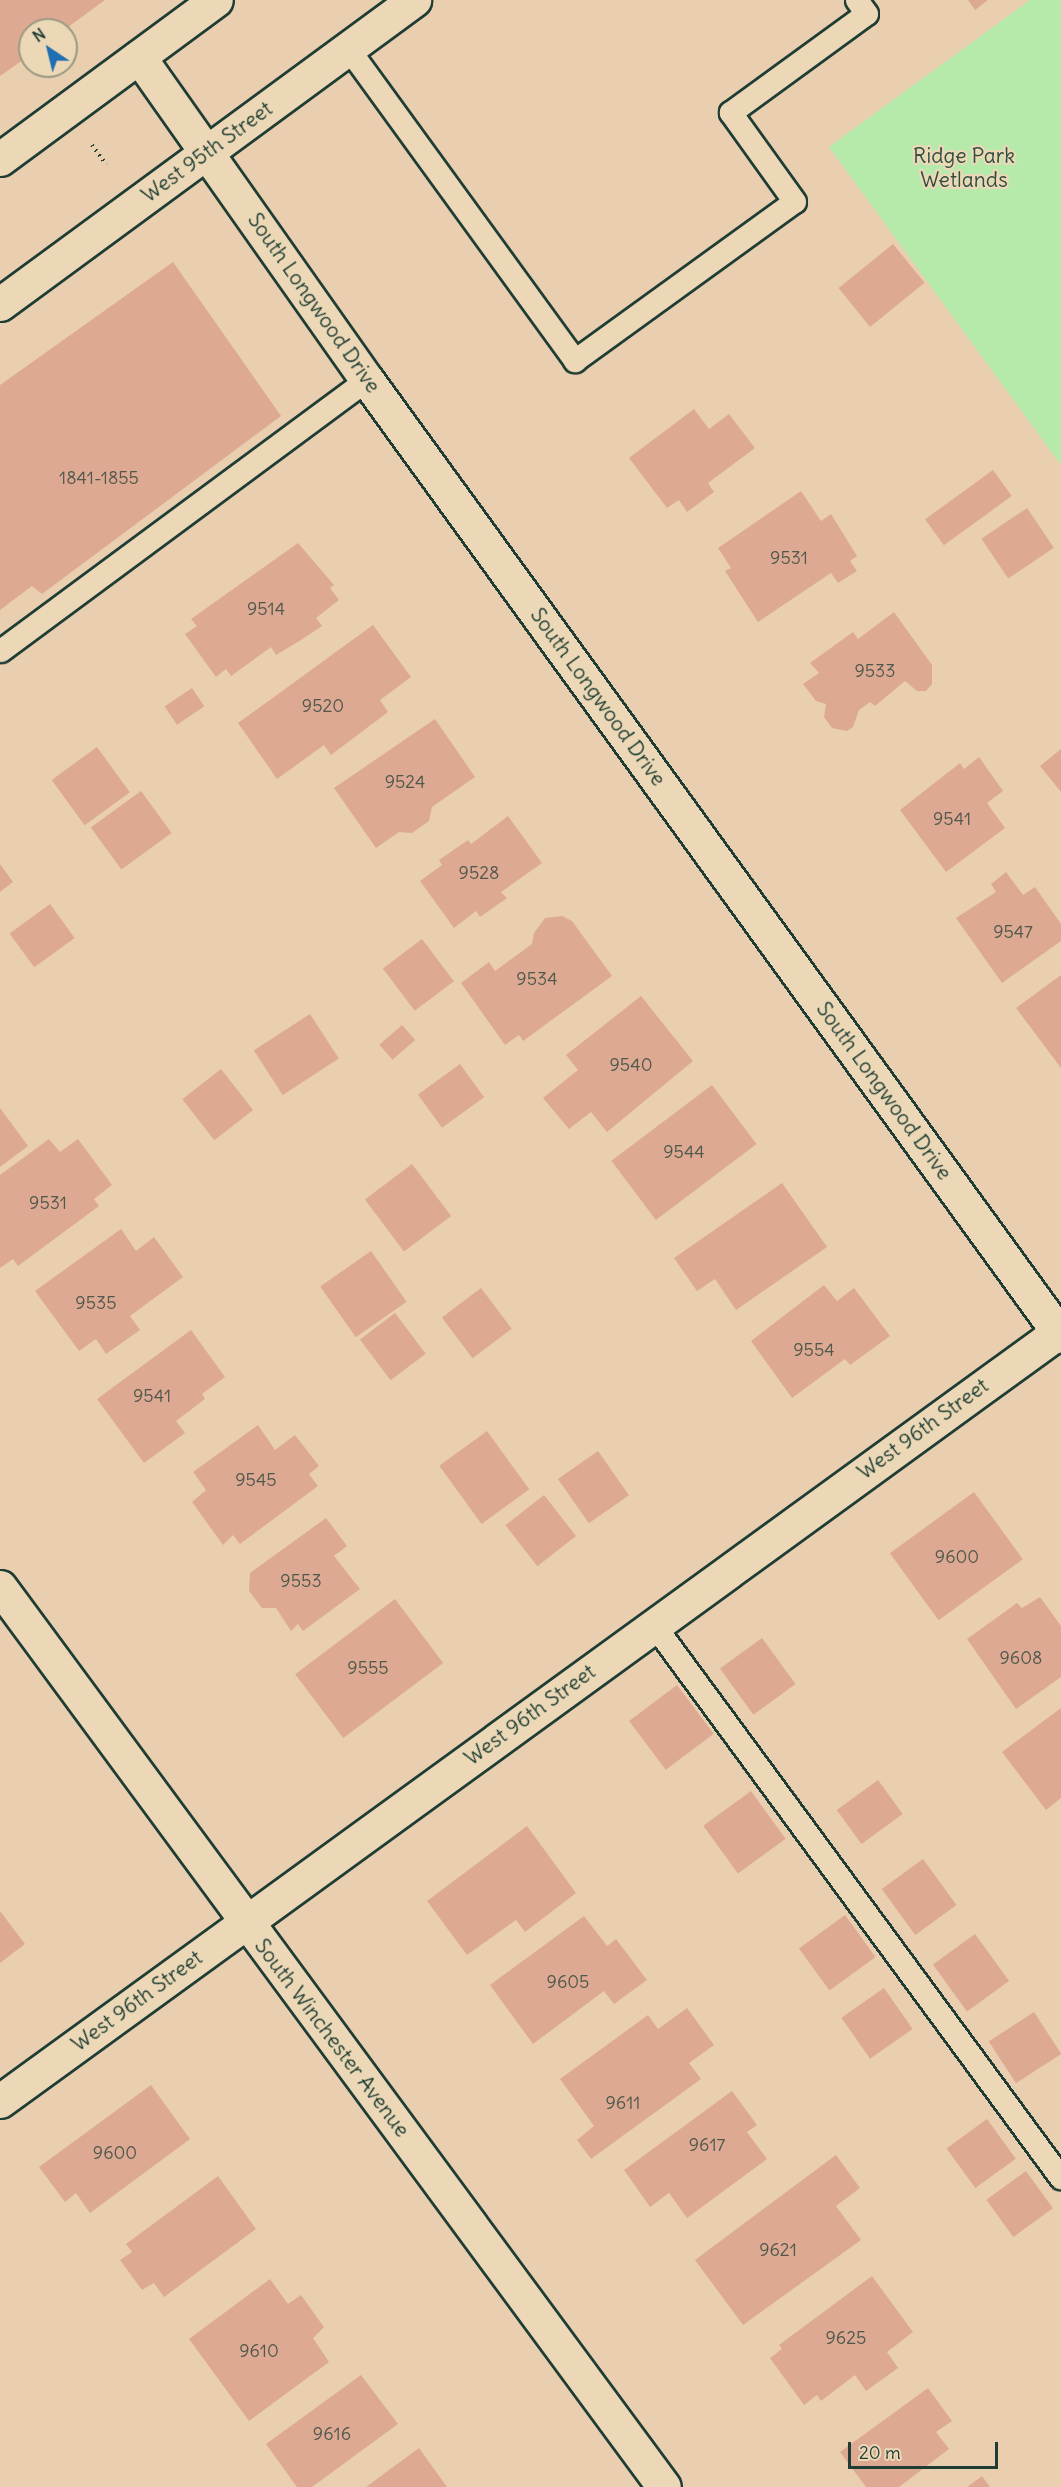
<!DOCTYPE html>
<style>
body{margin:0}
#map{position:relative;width:1061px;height:2487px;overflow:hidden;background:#e9cfaf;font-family:Delius,sans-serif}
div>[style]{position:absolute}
.green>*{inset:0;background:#b6eaab}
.building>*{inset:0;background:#dea992;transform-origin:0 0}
.path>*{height:4px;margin-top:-2px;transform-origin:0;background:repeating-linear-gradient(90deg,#1f3d34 0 1.5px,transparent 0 6px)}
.roads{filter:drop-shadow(2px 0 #1f3d34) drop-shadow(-2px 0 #1f3d34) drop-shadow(0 2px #1f3d34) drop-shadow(0 -2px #1f3d34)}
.lane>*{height:22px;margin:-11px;padding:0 11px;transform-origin:11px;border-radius:11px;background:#ecd8b6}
.street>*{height:33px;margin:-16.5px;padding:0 16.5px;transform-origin:16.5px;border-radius:16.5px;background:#ecd8b6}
.secondary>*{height:33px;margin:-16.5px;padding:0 16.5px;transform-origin:16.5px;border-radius:16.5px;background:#ecd8b6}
.primary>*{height:33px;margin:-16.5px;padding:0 16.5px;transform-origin:16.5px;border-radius:16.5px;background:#ecd8b6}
span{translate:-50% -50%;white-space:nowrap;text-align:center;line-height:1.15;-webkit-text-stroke:4.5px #ecd8b6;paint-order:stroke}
.number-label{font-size:18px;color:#4f584c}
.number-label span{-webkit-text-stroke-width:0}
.street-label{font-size:21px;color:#1f3d34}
.park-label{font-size:21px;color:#2e4e40}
.north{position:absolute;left:18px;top:18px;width:60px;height:60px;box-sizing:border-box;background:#ecd8b6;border:2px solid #9a9a82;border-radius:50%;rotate:325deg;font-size:16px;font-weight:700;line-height:24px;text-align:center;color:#1f3d34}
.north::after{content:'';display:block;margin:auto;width:21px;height:27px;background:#1f6fb2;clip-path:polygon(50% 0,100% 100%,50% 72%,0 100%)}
.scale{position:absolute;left:848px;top:2442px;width:150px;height:27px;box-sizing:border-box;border:3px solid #1f3d34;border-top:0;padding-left:8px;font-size:18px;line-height:21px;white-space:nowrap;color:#1f3d34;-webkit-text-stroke:4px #ecd8b6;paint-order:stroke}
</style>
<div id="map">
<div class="green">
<i style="clip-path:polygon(1030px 0,1061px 0,1061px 465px,829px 147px)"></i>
</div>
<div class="building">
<i style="clip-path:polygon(0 0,105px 0,64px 30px,30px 30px,30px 55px,0 76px)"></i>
<i style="clip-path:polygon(968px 0,988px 0,975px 10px)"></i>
<i style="left:893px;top:244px;width:50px;height:70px;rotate:51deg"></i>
<i style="clip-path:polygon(173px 262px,281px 416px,42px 594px,32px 586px,0 610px,0 385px)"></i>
<i style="clip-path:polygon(694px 409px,709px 429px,729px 414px,755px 448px,708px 483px,714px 492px,687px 512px,679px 500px,667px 508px,629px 458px)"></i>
<i style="left:993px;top:470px;width:32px;height:84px;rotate:54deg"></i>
<i style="clip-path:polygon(801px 491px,821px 521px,831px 514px,857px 556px,850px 561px,857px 571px,838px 583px,831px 573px,758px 622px,725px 571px,731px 568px,718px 548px)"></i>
<i style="left:1027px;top:508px;width:48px;height:55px;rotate:56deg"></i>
<i style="clip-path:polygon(298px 543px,334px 585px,330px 588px,339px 600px,316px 618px,322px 626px,301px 640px,276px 655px,271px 647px,231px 676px,226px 669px,216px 677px,185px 634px,197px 626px,191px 619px)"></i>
<i style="clip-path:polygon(894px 612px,932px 665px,932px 684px,926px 691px,917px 691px,905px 681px,875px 706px,870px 702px,859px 710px,853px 727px,847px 731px,832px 728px,824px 717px,826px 704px,816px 701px,803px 684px,819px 673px,810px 663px,853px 632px,858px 639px)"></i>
<i style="clip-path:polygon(373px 625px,411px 677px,380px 700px,388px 712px,331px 755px,324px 745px,277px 779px,238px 723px)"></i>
<i style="left:192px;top:688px;width:22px;height:33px;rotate:56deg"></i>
<i style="clip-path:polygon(435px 719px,475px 777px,432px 807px,429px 821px,412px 833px,399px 832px,376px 848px,334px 788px)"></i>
<i style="left:97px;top:747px;width:56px;height:56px;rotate:54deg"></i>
<i style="clip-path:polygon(1061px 749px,1061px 792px,1040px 766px)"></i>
<i style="clip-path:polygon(979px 757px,1003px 791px,987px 803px,1005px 828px,946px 872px,900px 810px,960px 763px,964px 769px)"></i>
<i style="left:141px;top:791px;width:52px;height:62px;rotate:54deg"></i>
<i style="clip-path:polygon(508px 816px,542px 863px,501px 892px,507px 898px,480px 917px,476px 911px,454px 928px,420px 881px,442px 865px,439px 860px,468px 840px,471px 844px)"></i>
<i style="clip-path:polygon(0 864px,13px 882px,0 892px)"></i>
<i style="clip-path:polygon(1006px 872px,1023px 895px,1035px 887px,1061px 924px,1061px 941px,1002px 983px,956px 918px,996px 892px,991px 884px)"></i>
<i style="left:50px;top:904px;width:42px;height:50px;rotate:54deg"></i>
<i style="clip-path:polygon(562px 916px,572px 921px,612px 976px,523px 1041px,519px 1035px,505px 1045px,461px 983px,489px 962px,495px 971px,532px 944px,534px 933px,545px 918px)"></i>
<i style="left:422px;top:939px;width:53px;height:49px;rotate:53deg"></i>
<i style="clip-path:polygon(1061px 975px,1061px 1068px,1016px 1008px)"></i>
<i style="clip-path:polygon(641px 996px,693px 1061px,607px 1132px,591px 1112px,569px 1129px,543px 1098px,578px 1070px,566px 1055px)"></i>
<i style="left:310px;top:1014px;width:53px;height:67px;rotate:57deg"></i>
<i style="left:402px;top:1025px;width:20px;height:30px;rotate:49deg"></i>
<i style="left:460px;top:1064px;width:41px;height:52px;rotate:54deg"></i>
<i style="left:221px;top:1069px;width:52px;height:49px;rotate:52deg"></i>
<i style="left:712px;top:1085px;width:74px;height:126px;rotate:53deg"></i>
<i style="clip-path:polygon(0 1108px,28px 1146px,0 1167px)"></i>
<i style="clip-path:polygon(49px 1139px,60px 1152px,78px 1139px,112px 1185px,94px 1199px,99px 1206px,18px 1266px,13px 1259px,0 1268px,0 1175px)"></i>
<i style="left:412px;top:1164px;width:65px;height:59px;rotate:53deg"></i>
<i style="clip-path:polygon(782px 1183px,827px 1247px,736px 1310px,715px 1279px,697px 1291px,674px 1258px)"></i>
<i style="clip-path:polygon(121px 1229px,136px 1251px,154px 1237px,183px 1277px,130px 1316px,140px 1330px,106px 1354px,96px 1339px,79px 1351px,35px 1291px)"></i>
<i style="left:371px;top:1251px;width:62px;height:62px;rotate:55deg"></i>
<i style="clip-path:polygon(824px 1285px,837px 1301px,854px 1288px,890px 1336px,850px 1365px,845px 1359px,792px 1398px,751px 1341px)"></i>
<i style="left:481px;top:1288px;width:51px;height:49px;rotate:53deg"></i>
<i style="left:395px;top:1313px;width:51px;height:44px;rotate:53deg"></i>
<i style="clip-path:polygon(191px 1330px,225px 1377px,202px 1394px,205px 1399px,176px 1421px,185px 1433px,144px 1463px,97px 1399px)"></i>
<i style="clip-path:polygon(258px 1425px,275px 1450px,295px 1435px,319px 1466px,309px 1474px,318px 1486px,240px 1544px,233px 1535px,223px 1545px,192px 1502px,206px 1490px,193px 1472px)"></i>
<i style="left:487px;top:1431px;width:72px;height:59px;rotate:54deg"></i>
<i style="left:598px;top:1451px;width:54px;height:49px;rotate:55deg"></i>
<i style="left:974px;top:1492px;width:83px;height:104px;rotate:54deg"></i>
<i style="left:544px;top:1495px;width:52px;height:49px;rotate:52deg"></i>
<i style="clip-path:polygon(326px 1518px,347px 1546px,334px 1556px,360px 1589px,303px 1631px,298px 1624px,291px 1631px,276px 1608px,262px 1608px,249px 1591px,250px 1573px)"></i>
<i style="clip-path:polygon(1040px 1597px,1061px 1626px,1061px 1677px,1016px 1709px,967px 1639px,1017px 1603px,1022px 1608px)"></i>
<i style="left:395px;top:1599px;width:80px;height:125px;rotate:53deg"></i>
<i style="left:762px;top:1638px;width:57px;height:52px;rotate:54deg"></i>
<i style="left:677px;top:1685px;width:61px;height:60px;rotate:53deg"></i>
<i style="clip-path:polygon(1061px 1708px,1061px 1798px,1046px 1810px,1002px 1752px)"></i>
<i style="left:878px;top:1780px;width:42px;height:51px;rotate:54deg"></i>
<i style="left:751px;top:1791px;width:59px;height:59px;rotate:54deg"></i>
<i style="clip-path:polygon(527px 1826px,576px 1893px,525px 1932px,516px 1920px,467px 1955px,427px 1901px)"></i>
<i style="left:923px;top:1859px;width:57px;height:51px;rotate:54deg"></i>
<i style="clip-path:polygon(0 1911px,25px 1944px,0 1963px)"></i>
<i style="left:845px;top:1915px;width:52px;height:57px;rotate:54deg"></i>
<i style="clip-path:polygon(584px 1916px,607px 1946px,616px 1939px,647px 1980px,614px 2004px,604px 1991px,533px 2044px,490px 1985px)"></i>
<i style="left:975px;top:1934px;width:58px;height:52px;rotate:54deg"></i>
<i style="left:884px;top:1988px;width:50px;height:52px;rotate:55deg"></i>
<i style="clip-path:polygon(687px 2008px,714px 2045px,689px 2063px,701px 2079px,591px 2159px,577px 2140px,594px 2126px,560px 2079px,648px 2015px,658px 2029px)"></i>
<i style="left:1034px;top:2012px;width:50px;height:54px;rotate:57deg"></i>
<i style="clip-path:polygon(151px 2085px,190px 2139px,90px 2213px,76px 2193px,65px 2202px,39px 2167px)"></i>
<i style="clip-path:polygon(732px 2091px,757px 2125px,747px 2132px,767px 2159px,687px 2218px,669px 2193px,650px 2207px,624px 2170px)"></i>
<i style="left:987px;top:2119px;width:49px;height:50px;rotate:54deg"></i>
<i style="clip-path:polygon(836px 2155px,860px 2188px,836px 2206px,861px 2240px,743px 2325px,695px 2260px)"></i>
<i style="left:1026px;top:2171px;width:46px;height:49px;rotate:54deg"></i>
<i style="clip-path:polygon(218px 2176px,256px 2229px,164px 2297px,154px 2283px,142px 2290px,120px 2260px,132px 2252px,126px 2244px)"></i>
<i style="clip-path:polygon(872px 2276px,913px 2332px,887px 2352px,898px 2368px,866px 2391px,855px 2375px,821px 2401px,817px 2395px,804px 2405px,770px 2358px,782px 2349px,779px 2345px)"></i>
<i style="clip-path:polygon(270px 2279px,288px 2304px,301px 2295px,324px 2327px,313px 2338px,329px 2362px,249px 2421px,189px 2339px)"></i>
<i style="clip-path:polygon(361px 2375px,398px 2424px,312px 2487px,297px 2487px,266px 2444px)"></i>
<i style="clip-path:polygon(928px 2388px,952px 2421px,936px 2432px,949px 2449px,899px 2487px,866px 2487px,840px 2452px)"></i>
<i style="clip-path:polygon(419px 2448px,447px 2487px,366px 2487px)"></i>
<i style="clip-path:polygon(982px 2476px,990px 2487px,967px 2487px)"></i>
</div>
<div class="path">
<i style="left:92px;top:145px;width:24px;rotate:54deg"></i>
</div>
<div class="roads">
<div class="lane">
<i style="left:348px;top:48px;width:387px;rotate:54deg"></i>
<i style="left:575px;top:361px;width:271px;rotate:-35.9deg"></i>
<i style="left:795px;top:202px;width:110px;rotate:-125.7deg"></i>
<i style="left:731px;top:113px;width:168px;rotate:-36.1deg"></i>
<i style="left:867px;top:14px;width:17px;rotate:-126deg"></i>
<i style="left:1px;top:651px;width:455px;rotate:-36.5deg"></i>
<i style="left:654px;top:1625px;width:687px;rotate:53.65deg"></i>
</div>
<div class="street">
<i style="left:0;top:1587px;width:1118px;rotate:53.58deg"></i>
<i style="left:0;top:2101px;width:1312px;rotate:-36deg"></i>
</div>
<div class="secondary">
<i style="left:139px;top:57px;width:395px;rotate:54.8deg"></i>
<i style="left:367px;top:380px;width:1181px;rotate:54.02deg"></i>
</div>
<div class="primary">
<i style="left:0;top:159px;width:268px;rotate:-36.4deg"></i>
<i style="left:0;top:304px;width:514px;rotate:-36.29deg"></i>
</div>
</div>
<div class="number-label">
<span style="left:99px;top:478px">1841-1855</span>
<span style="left:789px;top:558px">9531</span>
<span style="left:266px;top:609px">9514</span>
<span style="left:875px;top:671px">9533</span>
<span style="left:323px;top:706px">9520</span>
<span style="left:405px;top:782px">9524</span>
<span style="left:952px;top:819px">9541</span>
<span style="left:479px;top:873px">9528</span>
<span style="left:1013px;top:932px">9547</span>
<span style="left:537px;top:979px">9534</span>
<span style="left:631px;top:1065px">9540</span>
<span style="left:684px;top:1152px">9544</span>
<span style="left:48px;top:1203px">9531</span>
<span style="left:96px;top:1303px">9535</span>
<span style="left:814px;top:1350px">9554</span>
<span style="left:152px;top:1396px">9541</span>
<span style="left:256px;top:1480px">9545</span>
<span style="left:957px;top:1557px">9600</span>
<span style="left:301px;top:1581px">9553</span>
<span style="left:1021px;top:1658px">9608</span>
<span style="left:368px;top:1668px">9555</span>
<span style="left:568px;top:1982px">9605</span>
<span style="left:623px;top:2103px">9611</span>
<span style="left:707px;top:2145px">9617</span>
<span style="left:115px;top:2153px">9600</span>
<span style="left:778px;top:2250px">9621</span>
<span style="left:846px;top:2338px">9625</span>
<span style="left:259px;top:2351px">9610</span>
<span style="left:332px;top:2434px">9616</span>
</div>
<div class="street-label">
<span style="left:207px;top:152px;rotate:-36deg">West 95th Street</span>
<span style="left:314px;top:303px;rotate:55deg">South Longwood Drive</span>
<span style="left:598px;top:697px;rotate:54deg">South Longwood Drive</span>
<span style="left:884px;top:1091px;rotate:54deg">South Longwood Drive</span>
<span style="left:923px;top:1429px;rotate:-36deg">West 96th Street</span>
<span style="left:530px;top:1715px;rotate:-36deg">West 96th Street</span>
<span style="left:137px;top:2001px;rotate:-36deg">West 96th Street</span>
<span style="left:332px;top:2038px;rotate:53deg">South Winchester Avenue</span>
</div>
<div class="park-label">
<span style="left:964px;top:168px">Ridge Park<br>Wetlands</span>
</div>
<div class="north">N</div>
<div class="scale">20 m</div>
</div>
